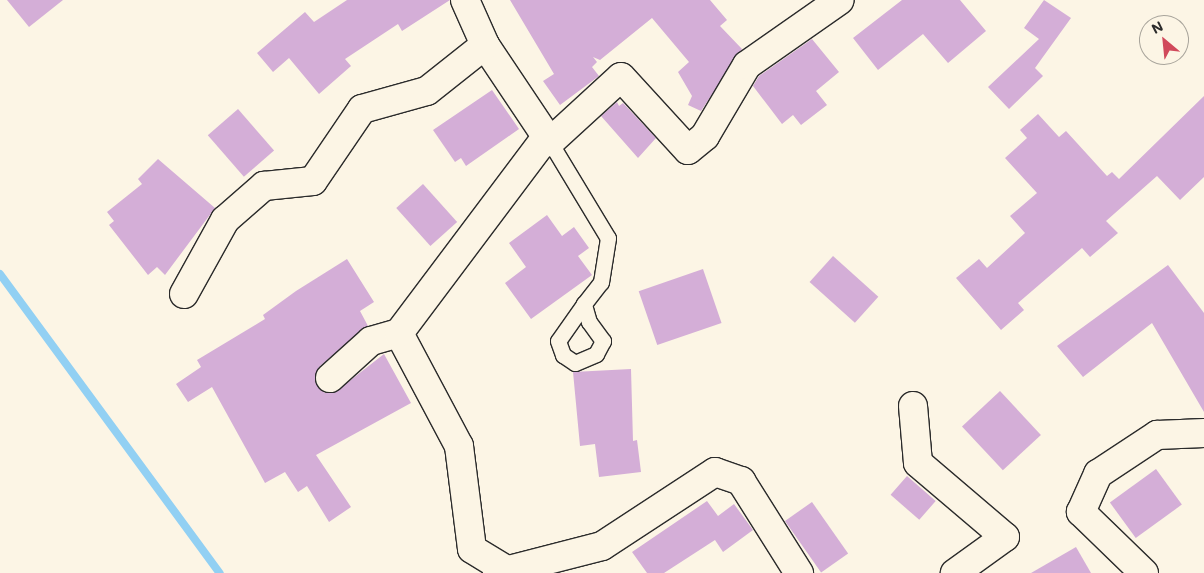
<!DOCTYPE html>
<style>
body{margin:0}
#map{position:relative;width:1204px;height:573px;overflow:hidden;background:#fcf5e5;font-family:Mali,sans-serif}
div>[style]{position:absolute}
.stream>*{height:8px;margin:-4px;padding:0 4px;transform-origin:4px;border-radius:4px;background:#92d0f3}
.building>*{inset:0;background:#d4aed7;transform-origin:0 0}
.roads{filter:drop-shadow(1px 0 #2b2b2b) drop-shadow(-1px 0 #2b2b2b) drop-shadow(0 1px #2b2b2b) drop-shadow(0 -1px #2b2b2b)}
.service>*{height:15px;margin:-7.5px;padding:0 7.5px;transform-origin:7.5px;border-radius:7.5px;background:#fcf5e5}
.minor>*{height:28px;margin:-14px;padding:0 14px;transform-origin:14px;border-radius:14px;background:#fcf5e5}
span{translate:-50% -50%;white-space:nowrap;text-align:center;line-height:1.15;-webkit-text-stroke:4px #fcf5e5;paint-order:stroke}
.north{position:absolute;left:1139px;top:15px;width:50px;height:50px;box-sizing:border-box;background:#fcf5e5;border:1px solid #a8a49b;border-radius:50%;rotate:332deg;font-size:14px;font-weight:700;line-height:20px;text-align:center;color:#2b2b2b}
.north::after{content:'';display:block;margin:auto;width:18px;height:22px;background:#d1495b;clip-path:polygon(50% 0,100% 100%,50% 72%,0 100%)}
</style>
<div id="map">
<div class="stream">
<i style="left:0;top:274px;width:371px;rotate:53.7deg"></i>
</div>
<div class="building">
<i style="clip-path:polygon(7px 0,63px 0,29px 27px)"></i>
<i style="clip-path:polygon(347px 0,450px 0,402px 31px,398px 24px,345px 59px,351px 66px,319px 94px,289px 58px,273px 72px,257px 53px,305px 12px,314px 22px)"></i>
<i style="clip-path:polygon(510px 0,710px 0,727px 20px,720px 26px,742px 49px,701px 111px,688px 105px,692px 96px,678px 72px,689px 62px,652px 18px,600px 60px,593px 57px,597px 62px,592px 67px,599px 76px,560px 105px,543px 81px,554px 74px)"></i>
<i style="clip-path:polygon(902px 0,960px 0,986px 31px,948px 63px,923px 34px,878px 70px,853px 38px)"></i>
<i style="clip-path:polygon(1044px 0,1071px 18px,1035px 68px,1043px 76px,1009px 109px,988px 87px,1039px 39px,1024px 28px)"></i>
<i style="clip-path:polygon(812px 39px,839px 72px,816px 91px,827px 105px,801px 125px,793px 115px,782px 124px,753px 86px,759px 76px)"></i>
<i style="clip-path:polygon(492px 90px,519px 129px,466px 166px,461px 158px,455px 162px,433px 130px)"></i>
<i style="clip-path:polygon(1204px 96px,1204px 177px,1180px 200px,1157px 176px,1106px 221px,1118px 233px,1090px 257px,1082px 248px,1018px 303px,1024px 310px,1001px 330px,956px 278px,979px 259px,987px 268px,1025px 233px,1010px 216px,1037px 193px,1005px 158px,1027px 138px,1020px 130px,1038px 114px,1059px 137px,1066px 131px,1107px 176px,1112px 172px,1119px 179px)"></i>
<i style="clip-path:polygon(617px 102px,619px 106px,623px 103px,656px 138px,638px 158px,601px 116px)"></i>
<i style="left:238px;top:109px;width:55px;height:40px;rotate:49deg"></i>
<i style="clip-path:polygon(158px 159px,215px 208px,165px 275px,157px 267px,148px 275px,109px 225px,114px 221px,107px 212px,142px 184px,138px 179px)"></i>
<i style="left:423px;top:184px;width:51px;height:36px;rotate:48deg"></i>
<i style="clip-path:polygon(547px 215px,562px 236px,574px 227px,589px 248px,578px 256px,592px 275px,531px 319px,505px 283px,526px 267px,509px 243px)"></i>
<i style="left:833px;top:256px;width:61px;height:35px;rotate:42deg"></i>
<i style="clip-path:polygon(347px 259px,374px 302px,360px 311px,368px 326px,320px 366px,315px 382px,325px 393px,334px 393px,384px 354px,411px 403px,316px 455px,351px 507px,329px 522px,307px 486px,298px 492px,285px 472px,265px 483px,212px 387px,188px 402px,176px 384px,201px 367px,197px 360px,265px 319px,263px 315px,296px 291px)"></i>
<i style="clip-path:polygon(1168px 265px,1204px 313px,1204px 412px,1152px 323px,1083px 377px,1057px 346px)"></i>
<i style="left:703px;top:269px;width:57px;height:68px;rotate:71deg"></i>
<i style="clip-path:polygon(631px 369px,633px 441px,637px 440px,641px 472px,599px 477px,595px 444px,580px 446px,573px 372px)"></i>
<i style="left:1000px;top:391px;width:60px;height:52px;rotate:47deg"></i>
<i style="left:1156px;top:469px;width:44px;height:57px;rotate:54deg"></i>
<i style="left:907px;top:476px;width:38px;height:25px;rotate:41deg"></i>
<i style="clip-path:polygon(707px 501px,718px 516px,734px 504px,753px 530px,723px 552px,715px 540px,664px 573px,647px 573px,632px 552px)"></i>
<i style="left:812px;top:502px;width:63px;height:33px;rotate:55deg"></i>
<i style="clip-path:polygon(1076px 547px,1091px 573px,1031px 573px)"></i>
</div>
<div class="roads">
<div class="service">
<i style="left:550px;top:142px;width:112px;rotate:58.9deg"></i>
<i style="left:608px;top:238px;width:45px;rotate:99deg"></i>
<i style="left:601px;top:282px;width:28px;rotate:128deg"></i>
<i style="left:584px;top:304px;width:45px;rotate:125.1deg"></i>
<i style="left:558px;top:341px;width:15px;rotate:70deg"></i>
<i style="left:563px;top:355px;width:14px;rotate:34deg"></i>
<i style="left:575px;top:363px;width:23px;rotate:-23deg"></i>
<i style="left:596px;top:354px;width:15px;rotate:-62deg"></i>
<i style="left:603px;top:341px;width:24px;rotate:-126deg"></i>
<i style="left:589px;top:322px;width:19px;rotate:-106deg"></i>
</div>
<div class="minor">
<i style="left:465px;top:0;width:49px;rotate:66deg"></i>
<i style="left:485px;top:45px;width:117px;rotate:56.2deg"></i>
<i style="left:550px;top:142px;width:96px;rotate:-42.5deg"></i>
<i style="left:621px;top:77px;width:99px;rotate:47.5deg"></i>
<i style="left:688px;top:150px;width:22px;rotate:-39deg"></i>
<i style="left:705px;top:136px;width:82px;rotate:-59.4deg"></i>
<i style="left:747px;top:65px;width:113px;rotate:-35deg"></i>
<i style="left:184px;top:294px;width:85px;rotate:-61deg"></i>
<i style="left:225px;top:220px;width:52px;rotate:-41.1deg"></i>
<i style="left:264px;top:186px;width:49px;rotate:-5.8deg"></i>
<i style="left:313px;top:181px;width:87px;rotate:-55.8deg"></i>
<i style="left:362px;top:109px;width:67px;rotate:-15.5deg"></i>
<i style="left:427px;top:91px;width:74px;rotate:-38.4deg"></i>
<i style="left:330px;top:378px;width:55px;rotate:-42.1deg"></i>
<i style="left:371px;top:341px;width:29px;rotate:-16deg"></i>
<i style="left:913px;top:406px;width:57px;rotate:85deg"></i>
<i style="left:918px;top:463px;width:114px;rotate:40.4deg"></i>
<i style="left:1005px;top:537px;width:62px;rotate:144.2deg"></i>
<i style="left:508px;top:571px;width:42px;rotate:-148.6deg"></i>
<i style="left:472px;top:549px;width:104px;rotate:-97.2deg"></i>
<i style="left:459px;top:446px;width:128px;rotate:-118deg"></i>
<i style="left:399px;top:333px;width:245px;rotate:-53.1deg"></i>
<i style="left:497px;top:573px;width:108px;rotate:-14.4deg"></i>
<i style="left:602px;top:546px;width:135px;rotate:-33.2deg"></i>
<i style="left:715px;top:472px;width:28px;rotate:19deg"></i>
<i style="left:741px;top:481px;width:109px;rotate:57.8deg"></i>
<i style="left:1144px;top:573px;width:88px;rotate:-135.9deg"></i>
<i style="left:1081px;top:512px;width:42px;rotate:-65.9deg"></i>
<i style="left:1098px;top:474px;width:71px;rotate:-33.5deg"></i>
<i style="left:1157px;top:435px;width:47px;rotate:-2.4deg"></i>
</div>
</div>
<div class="north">N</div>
</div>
